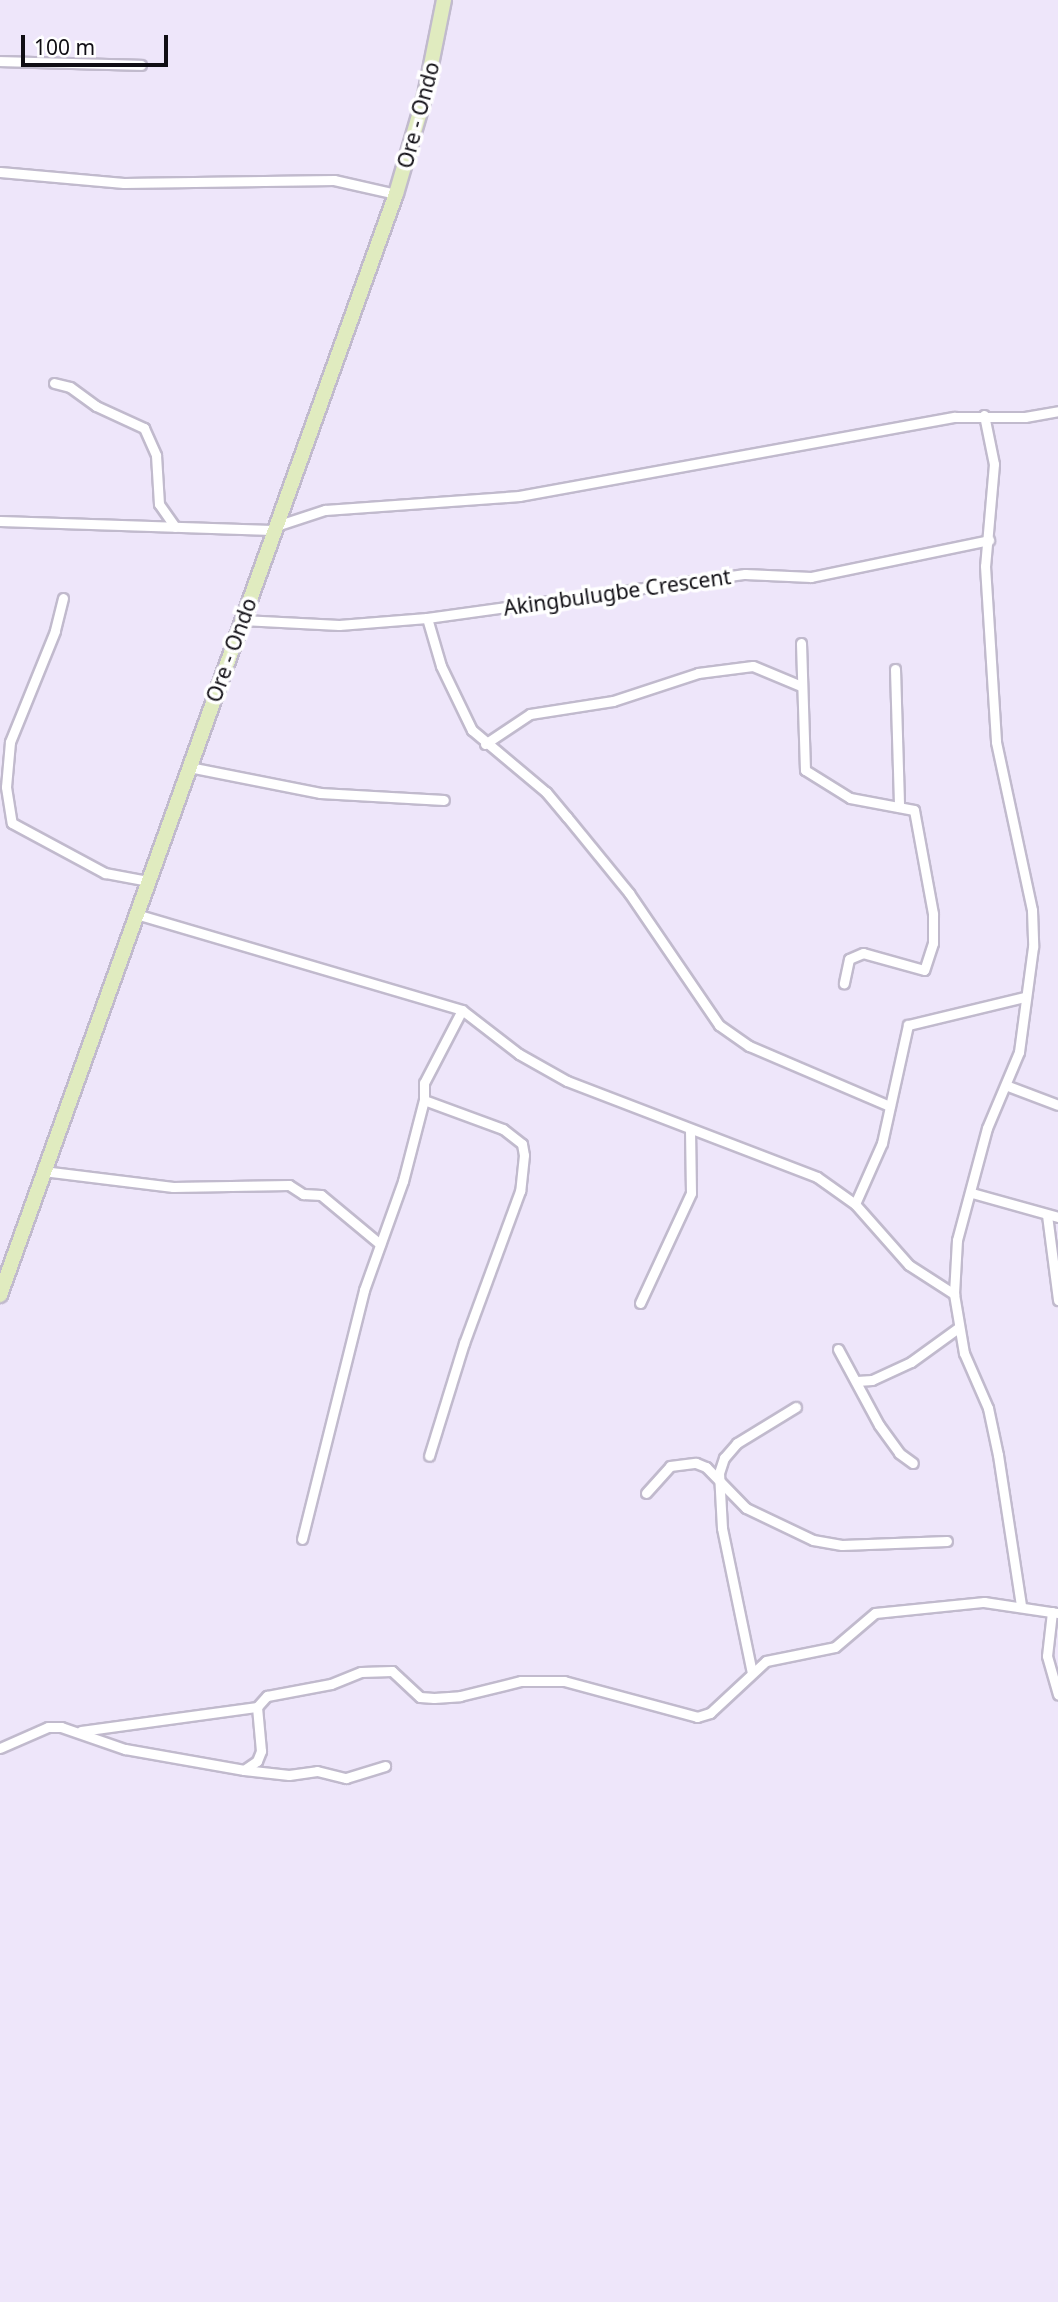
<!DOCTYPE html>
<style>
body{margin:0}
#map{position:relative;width:1058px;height:2302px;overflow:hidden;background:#eee6fa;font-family:"Noto Sans",sans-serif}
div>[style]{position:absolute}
.roads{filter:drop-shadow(2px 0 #c1bacd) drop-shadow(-2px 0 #c1bacd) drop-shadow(0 2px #c1bacd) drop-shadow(0 -2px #c1bacd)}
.street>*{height:9px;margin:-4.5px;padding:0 4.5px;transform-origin:4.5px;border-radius:4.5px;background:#fff}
.primary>*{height:14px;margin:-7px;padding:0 7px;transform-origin:7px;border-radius:7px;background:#e0ebbf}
span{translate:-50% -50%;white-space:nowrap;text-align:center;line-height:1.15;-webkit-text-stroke:7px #fff;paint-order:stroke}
.street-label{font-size:21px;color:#100e14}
.scale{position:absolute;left:21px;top:35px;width:147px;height:32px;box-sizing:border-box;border:4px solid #100e14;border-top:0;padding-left:9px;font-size:21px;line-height:24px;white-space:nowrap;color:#100e14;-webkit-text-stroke:5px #fff;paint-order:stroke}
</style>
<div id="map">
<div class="roads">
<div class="street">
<i style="left:0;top:61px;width:141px;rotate:1.6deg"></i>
<i style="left:0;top:172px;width:124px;rotate:5.1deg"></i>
<i style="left:124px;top:183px;width:210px;rotate:-0.8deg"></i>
<i style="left:334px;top:180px;width:64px;rotate:12.7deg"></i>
<i style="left:54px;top:383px;width:16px;rotate:14deg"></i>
<i style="left:70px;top:387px;width:32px;rotate:36deg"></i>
<i style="left:96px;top:406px;width:53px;rotate:24.6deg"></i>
<i style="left:144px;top:428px;width:30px;rotate:66deg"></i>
<i style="left:156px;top:455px;width:49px;rotate:86.5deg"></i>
<i style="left:159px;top:504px;width:28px;rotate:55deg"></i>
<i style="left:984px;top:415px;width:50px;rotate:78.5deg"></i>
<i style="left:994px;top:464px;width:102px;rotate:95deg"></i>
<i style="left:985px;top:566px;width:176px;rotate:86.4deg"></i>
<i style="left:996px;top:742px;width:172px;rotate:77.9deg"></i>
<i style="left:1032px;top:910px;width:37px;rotate:88deg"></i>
<i style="left:1033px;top:947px;width:106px;rotate:97.6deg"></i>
<i style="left:1019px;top:1052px;width:82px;rotate:112.8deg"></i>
<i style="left:987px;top:1128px;width:116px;rotate:105deg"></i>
<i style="left:957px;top:1240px;width:54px;rotate:93.2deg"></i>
<i style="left:954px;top:1294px;width:60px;rotate:80.4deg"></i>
<i style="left:964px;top:1353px;width:60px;rotate:66.4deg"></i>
<i style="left:988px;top:1408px;width:48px;rotate:78deg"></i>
<i style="left:998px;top:1455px;width:152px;rotate:81.3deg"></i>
<i style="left:0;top:521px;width:272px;rotate:1.9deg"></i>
<i style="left:276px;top:526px;width:52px;rotate:-18.1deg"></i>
<i style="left:325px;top:510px;width:195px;rotate:-4.1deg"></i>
<i style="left:519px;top:496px;width:443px;rotate:-10.3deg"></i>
<i style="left:955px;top:417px;width:70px"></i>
<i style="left:1025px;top:417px;width:34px;rotate:-10deg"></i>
<i style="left:63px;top:598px;width:34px;rotate:104deg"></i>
<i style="left:55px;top:631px;width:120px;rotate:112.1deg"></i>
<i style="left:10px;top:742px;width:45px;rotate:95.1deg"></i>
<i style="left:6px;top:787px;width:36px;rotate:81deg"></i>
<i style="left:12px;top:823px;width:106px;rotate:28.3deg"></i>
<i style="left:105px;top:873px;width:44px;rotate:10.5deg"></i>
<i style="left:427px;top:618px;width:50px;rotate:73.7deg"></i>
<i style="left:441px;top:666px;width:71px;rotate:64.2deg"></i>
<i style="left:472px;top:730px;width:97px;rotate:40deg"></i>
<i style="left:546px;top:792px;width:33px;rotate:50deg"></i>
<i style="left:567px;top:817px;width:98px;rotate:50.8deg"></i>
<i style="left:629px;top:893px;width:160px;rotate:55.7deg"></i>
<i style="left:719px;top:1025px;width:37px;rotate:35deg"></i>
<i style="left:749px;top:1046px;width:153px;rotate:23.1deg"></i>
<i style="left:242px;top:620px;width:97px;rotate:3deg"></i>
<i style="left:339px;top:625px;width:88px;rotate:-4.5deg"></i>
<i style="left:427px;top:618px;width:321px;rotate:-7.9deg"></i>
<i style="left:745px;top:574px;width:66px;rotate:2.6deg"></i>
<i style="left:811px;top:577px;width:182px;rotate:-11.7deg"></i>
<i style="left:801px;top:643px;width:127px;rotate:88.2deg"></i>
<i style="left:805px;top:770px;width:53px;rotate:31.9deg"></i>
<i style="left:850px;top:798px;width:65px;rotate:10.6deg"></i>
<i style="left:914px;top:810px;width:106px;rotate:79.6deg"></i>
<i style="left:933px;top:914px;width:29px;rotate:90deg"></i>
<i style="left:933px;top:943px;width:28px;rotate:108deg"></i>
<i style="left:924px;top:970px;width:63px;rotate:-164.4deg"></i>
<i style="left:863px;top:953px;width:15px;rotate:157deg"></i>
<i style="left:849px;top:959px;width:25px;rotate:102deg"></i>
<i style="left:895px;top:669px;width:138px;rotate:88.3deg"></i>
<i style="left:485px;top:744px;width:54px;rotate:-33.7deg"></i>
<i style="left:530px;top:714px;width:84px;rotate:-8.9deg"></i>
<i style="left:613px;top:701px;width:89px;rotate:-18.2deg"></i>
<i style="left:698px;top:673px;width:55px;rotate:-7.3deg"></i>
<i style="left:753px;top:666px;width:52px;rotate:22.6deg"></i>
<i style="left:189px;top:767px;width:134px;rotate:11.2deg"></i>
<i style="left:320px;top:793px;width:124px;rotate:3.2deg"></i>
<i style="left:136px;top:914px;width:340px;rotate:16.4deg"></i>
<i style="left:462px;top:1010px;width:72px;rotate:37.7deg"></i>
<i style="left:519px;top:1054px;width:55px;rotate:29.4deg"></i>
<i style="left:567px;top:1081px;width:268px;rotate:21deg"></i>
<i style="left:817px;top:1177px;width:47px;rotate:35.4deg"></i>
<i style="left:855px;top:1204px;width:81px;rotate:48.5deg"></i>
<i style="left:909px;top:1265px;width:54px;rotate:32.8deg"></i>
<i style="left:1008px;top:1086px;width:53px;rotate:20.8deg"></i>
<i style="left:424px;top:1100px;width:84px;rotate:20.2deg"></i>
<i style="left:503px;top:1129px;width:24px;rotate:38deg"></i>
<i style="left:522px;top:1144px;width:11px;rotate:80deg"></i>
<i style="left:524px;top:1155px;width:36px;rotate:96deg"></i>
<i style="left:520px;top:1191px;width:162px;rotate:110.2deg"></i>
<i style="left:464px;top:1343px;width:118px;rotate:107.2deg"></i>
<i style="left:43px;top:1171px;width:131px;rotate:7deg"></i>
<i style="left:173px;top:1187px;width:116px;rotate:-1deg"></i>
<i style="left:289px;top:1185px;width:17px;rotate:33deg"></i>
<i style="left:303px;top:1194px;width:18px;rotate:3deg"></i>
<i style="left:321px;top:1195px;width:77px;rotate:39.7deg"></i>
<i style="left:972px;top:1193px;width:89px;rotate:15.6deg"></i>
<i style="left:855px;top:1204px;width:67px;rotate:-66.1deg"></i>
<i style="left:882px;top:1143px;width:121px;rotate:-77.6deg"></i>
<i style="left:908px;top:1025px;width:120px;rotate:-13.5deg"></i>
<i style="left:1047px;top:1215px;width:86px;rotate:82.6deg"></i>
<i style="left:640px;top:1303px;width:121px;rotate:-65.1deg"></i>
<i style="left:691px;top:1193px;width:63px;rotate:-90.9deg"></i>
<i style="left:838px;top:1349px;width:86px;rotate:61.7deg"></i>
<i style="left:879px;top:1425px;width:34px;rotate:54deg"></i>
<i style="left:899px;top:1453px;width:17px;rotate:36deg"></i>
<i style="left:857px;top:1381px;width:15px;rotate:-4deg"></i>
<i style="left:872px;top:1380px;width:43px;rotate:-24.8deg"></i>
<i style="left:911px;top:1362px;width:58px;rotate:-35.9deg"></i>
<i style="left:646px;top:1493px;width:36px;rotate:-48deg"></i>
<i style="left:670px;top:1466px;width:26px;rotate:-7deg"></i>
<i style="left:696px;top:1463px;width:11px;rotate:22deg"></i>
<i style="left:706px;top:1467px;width:57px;rotate:45.7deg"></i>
<i style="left:746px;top:1508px;width:74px;rotate:25.5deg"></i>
<i style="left:813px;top:1540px;width:29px;rotate:10deg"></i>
<i style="left:842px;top:1545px;width:105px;rotate:-2.2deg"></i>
<i style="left:302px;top:1539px;width:257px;rotate:-76deg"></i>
<i style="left:364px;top:1290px;width:116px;rotate:-70.3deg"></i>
<i style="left:403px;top:1181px;width:84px;rotate:-75.5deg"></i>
<i style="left:424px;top:1100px;width:17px;rotate:-90deg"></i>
<i style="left:424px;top:1083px;width:82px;rotate:-62.5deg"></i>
<i style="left:1052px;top:1612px;width:44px;rotate:96.5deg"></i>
<i style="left:1047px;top:1656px;width:40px;rotate:74deg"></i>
<i style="left:752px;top:1673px;width:148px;rotate:-101.7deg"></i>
<i style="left:722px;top:1528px;width:55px;rotate:-93.1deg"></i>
<i style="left:719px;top:1473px;width:16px;rotate:-72deg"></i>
<i style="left:724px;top:1458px;width:20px;rotate:-49deg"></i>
<i style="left:737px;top:1443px;width:69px;rotate:-31.4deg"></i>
<i style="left:81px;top:1731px;width:178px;rotate:-7.8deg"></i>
<i style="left:0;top:1748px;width:52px;rotate:-23.6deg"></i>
<i style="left:48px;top:1727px;width:13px"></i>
<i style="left:61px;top:1727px;width:68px;rotate:19deg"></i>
<i style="left:125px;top:1749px;width:121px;rotate:10deg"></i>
<i style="left:244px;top:1770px;width:45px;rotate:6.3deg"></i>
<i style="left:289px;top:1775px;width:28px;rotate:-8deg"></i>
<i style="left:317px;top:1771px;width:30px;rotate:14deg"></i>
<i style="left:346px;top:1778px;width:41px;rotate:-17.1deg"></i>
<i style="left:244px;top:1770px;width:16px;rotate:-35deg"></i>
<i style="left:257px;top:1761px;width:11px;rotate:-68deg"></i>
<i style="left:261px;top:1751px;width:44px;rotate:-95.2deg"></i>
<i style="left:257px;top:1707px;width:15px;rotate:-48deg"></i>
<i style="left:267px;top:1696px;width:65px;rotate:-10.6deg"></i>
<i style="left:331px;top:1684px;width:32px;rotate:-22deg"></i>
<i style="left:361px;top:1672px;width:31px;rotate:-2deg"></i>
<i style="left:392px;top:1671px;width:38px;rotate:43deg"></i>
<i style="left:420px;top:1697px;width:14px;rotate:4deg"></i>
<i style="left:434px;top:1698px;width:26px;rotate:-4deg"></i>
<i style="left:460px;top:1696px;width:63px;rotate:-13.8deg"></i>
<i style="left:521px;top:1681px;width:43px"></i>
<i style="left:564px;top:1681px;width:138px;rotate:15.1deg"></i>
<i style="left:697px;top:1717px;width:14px;rotate:-17deg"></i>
<i style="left:710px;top:1713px;width:76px;rotate:-42.9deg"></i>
<i style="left:766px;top:1661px;width:70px;rotate:-11.5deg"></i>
<i style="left:835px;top:1647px;width:52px;rotate:-40.4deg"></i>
<i style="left:875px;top:1613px;width:110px;rotate:-5.8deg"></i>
<i style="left:984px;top:1602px;width:75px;rotate:8.5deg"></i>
</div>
<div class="primary">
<i style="left:0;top:1295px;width:1170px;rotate:-70.22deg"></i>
<i style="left:396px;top:194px;width:103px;rotate:-73.7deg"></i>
<i style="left:425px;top:95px;width:97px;rotate:-78.7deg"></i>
</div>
</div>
<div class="street-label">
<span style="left:418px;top:115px;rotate:-75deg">Ore - Ondo</span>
<span style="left:617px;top:592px;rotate:-8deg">Akingbulugbe Crescent</span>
<span style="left:231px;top:650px;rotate:-70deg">Ore - Ondo</span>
</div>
<div class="scale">100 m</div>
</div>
